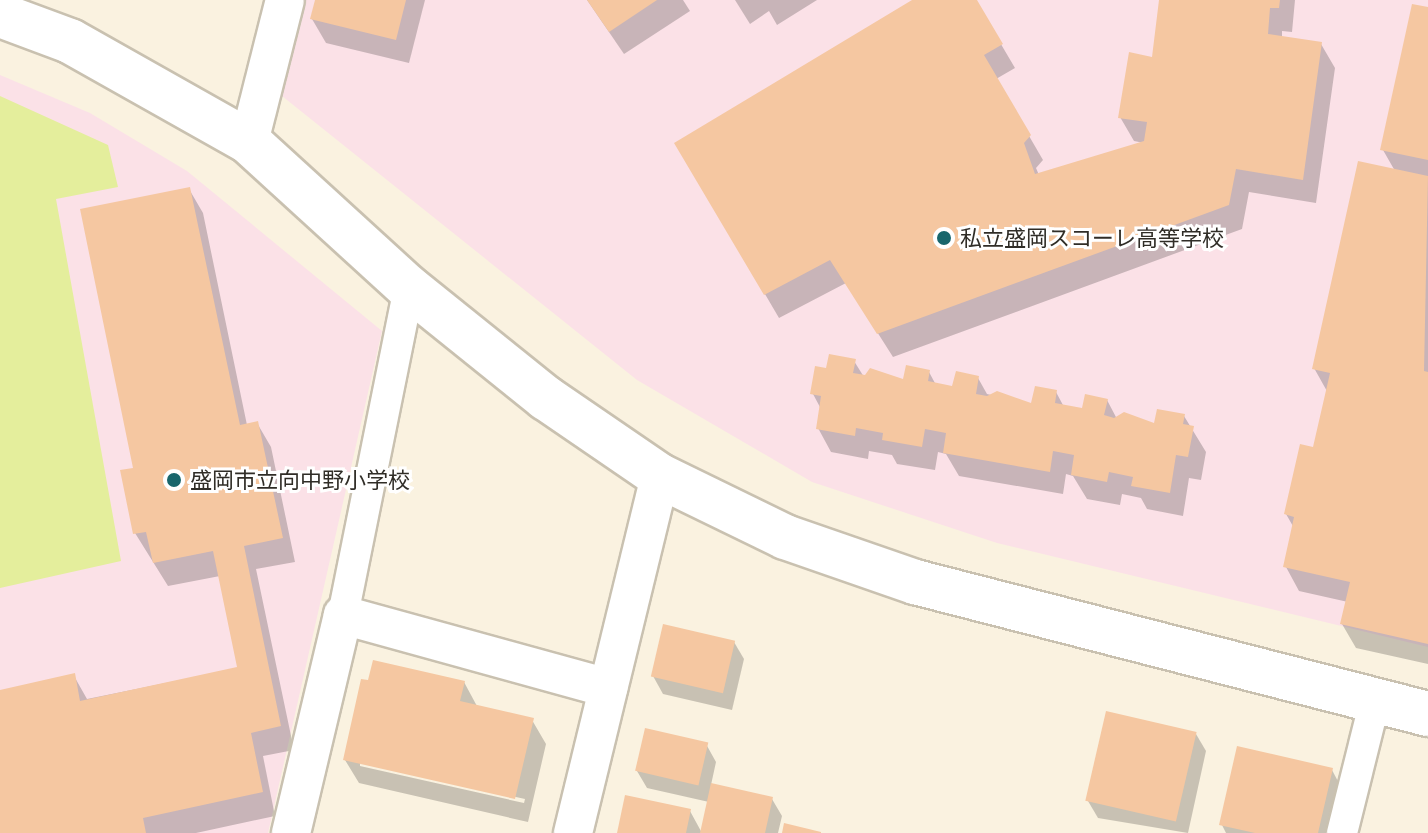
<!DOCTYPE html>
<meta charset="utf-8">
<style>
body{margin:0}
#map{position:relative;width:1428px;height:833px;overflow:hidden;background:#faf2e0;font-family:Ubuntu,"Noto Sans JP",sans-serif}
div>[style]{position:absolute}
.education>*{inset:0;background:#fbe1e7}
.green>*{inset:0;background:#e4ee9c}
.shadow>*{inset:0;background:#0003}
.building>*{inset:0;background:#f5c7a1;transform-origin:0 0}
.roads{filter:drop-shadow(2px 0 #c9c1b0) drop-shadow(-2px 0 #c9c1b0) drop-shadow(0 2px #c9c1b0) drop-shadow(0 -2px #c9c1b0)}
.pedestrian>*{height:30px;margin:-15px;padding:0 15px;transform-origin:15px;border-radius:15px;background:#fff}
.minor>*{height:38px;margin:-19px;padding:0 19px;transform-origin:19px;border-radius:19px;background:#fff}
.tertiary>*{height:44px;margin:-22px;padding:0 22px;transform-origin:22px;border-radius:22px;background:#fff}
.dots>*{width:22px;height:22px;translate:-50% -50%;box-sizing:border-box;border:4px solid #fff;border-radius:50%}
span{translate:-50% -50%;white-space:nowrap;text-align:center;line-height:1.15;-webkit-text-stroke:6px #fff;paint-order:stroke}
.poi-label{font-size:22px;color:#302d27}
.left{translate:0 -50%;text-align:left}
</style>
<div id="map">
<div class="education">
<i style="clip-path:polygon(305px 0,1428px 0,1428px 647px,997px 543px,812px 482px,637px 380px,282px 96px)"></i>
<i style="clip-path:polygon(0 75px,90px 113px,187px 171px,382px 331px,268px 833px,0 833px)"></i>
</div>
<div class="green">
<i style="clip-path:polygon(0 96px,108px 145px,118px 187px,56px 199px,121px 561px,0 588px)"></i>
</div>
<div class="shadow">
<i style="clip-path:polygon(317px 0,425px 0,409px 63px,326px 43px,312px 19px)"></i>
<i style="clip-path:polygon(587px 0,683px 0,690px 11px,624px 54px)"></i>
<i style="clip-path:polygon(735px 0,817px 0,777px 25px,769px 11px,750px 24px)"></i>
<i style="clip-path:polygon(915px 0,975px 0,1015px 68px,996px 79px,1043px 160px,1036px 168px,1039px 175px,1144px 143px,1134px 141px,1120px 117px,1154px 60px,1161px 0,1295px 0,1292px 32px,1282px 31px,1282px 39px,1321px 44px,1335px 68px,1316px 203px,1249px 192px,1242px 229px,893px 357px,846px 283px,779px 318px,676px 143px)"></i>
<i style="clip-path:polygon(1428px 9px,1428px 664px,1356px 648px,1342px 624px,1348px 602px,1299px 591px,1286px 567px,1294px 528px,1286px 514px,1315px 449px,1328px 393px,1314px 368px,1395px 171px,1383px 150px)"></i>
<i style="clip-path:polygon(189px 189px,203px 213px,247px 425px,257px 423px,271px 447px,295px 562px,256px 569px,294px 750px,263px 756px,275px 816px,196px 833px,0 833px,0 692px,74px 676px,87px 699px,240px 668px,220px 576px,168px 586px,135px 533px,136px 469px)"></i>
<i style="clip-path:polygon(854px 361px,864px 377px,905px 382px,929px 372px,936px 385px,954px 388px,978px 378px,987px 394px,1033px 405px,1056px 392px,1064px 407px,1084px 411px,1107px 400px,1117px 419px,1156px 426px,1184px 416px,1206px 452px,1201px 480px,1189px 478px,1183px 516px,1147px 509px,1141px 498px,1122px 494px,1120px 505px,1087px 499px,1073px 476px,1066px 474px,1063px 494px,959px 476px,946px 454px,938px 452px,935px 470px,897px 464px,892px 455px,869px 451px,868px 459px,831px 452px,818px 428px,821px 409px,813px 394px,828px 370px)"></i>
<i style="clip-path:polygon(734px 642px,744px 659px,732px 710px,663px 694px,653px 676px)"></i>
<i style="clip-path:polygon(evenodd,464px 682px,478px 708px,532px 720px,546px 744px,528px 822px,359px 783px,345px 760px,464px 682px,360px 762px,525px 799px,524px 803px,360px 766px,360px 762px)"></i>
<i style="clip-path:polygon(1196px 734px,1206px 751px,1188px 833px,1098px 818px,1088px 801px)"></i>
<i style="clip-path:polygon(706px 744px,716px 762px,711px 785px,772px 799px,782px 816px,778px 833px,619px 833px,690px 811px,702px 833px,709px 802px,647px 788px,637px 771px)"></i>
<i style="clip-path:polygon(1332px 770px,1341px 787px,1331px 833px,1226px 833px,1222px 825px)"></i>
</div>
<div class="building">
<i style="clip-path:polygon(315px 0,406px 0,396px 40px,310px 19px)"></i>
<i style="clip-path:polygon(587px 0,657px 0,609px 32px)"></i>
<i style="clip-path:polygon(912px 0,977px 0,1003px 44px,984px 55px,1031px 135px,1024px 143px,1035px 174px,1144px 141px,1147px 122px,1118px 118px,1129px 52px,1152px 57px,1159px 0,1280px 0,1279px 8px,1270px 8px,1268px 34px,1322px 42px,1303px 180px,1236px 169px,1229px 205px,877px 334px,830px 260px,764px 295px,674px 143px)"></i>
<i style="clip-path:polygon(1412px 4px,1428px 7px,1428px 160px,1380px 150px)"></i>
<i style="clip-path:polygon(1358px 161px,1428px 176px,1424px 371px,1428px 372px,1428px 644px,1340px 624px,1350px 582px,1283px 567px,1294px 517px,1284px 514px,1300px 444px,1313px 447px,1330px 373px,1312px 369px)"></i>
<i style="clip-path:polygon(190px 187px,240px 425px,258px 421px,283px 538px,244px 546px,281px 726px,251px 733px,263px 792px,143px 818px,146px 833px,0 833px,0 690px,75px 673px,80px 701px,237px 667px,213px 551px,153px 563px,146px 532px,133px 534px,120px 470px,133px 468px,80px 209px)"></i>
<i style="clip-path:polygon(829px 354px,856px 359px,853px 373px,865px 375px,870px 368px,903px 379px,906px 365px,930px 370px,928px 381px,952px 386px,956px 371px,979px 376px,976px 394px,987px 396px,997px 391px,1031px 403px,1035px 386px,1057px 390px,1055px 403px,1082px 408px,1085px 394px,1108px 399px,1104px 415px,1114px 418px,1124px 412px,1154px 423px,1157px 409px,1185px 414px,1183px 424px,1194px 426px,1188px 457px,1176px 455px,1170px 493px,1131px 486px,1133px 477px,1109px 472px,1107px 482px,1071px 475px,1074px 455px,1053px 451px,1050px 472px,943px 453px,946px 433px,925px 429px,922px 447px,882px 440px,883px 433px,856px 428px,855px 436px,816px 429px,821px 396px,810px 394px,815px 366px,826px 368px)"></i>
<i style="left:663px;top:624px;width:74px;height:54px;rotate:13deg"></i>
<i style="clip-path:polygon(373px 660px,465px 681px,460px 701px,534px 718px,515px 799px,343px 760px,361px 679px,368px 680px)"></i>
<i style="left:1106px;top:711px;width:93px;height:92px;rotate:13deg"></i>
<i style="left:645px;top:728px;width:65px;height:44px;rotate:13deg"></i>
<i style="clip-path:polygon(1237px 746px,1333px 768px,1318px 833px,1255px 833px,1219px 825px)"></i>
<i style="clip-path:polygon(711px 783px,773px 797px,765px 833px,700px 833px)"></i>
<i style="clip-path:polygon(625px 795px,691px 809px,686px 833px,617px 833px)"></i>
<i style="clip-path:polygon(784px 823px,821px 832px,821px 833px,782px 833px)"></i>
</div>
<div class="roads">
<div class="pedestrian">
<i style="left:343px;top:615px;width:334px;rotate:-78.6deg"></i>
<i style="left:1342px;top:833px;width:136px;rotate:-76deg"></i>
</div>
<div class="minor">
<i style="left:249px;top:142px;width:146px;rotate:-75.8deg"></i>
<i style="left:291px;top:833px;width:224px;rotate:-76.6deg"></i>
<i style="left:343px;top:615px;width:275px;rotate:15.4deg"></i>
<i style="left:573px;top:833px;width:367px;rotate:-76.3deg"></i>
</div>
<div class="tertiary">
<i style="left:0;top:15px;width:75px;rotate:20.4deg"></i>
<i style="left:70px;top:41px;width:206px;rotate:29.4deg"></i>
<i style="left:249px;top:142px;width:217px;rotate:42.4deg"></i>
<i style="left:409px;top:288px;width:176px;rotate:38.8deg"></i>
<i style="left:546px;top:398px;width:138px;rotate:34.4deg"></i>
<i style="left:660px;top:476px;width:139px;rotate:26deg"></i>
<i style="left:785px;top:537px;width:138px;rotate:19.1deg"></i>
<i style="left:915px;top:582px;width:530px;rotate:14.43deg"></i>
</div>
</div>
<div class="dots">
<i style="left:944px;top:238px;background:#18666c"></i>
<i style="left:174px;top:480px;background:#18666c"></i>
</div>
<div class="poi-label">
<span class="left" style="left:960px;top:238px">私立盛岡スコーレ高等学校</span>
<span class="left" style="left:190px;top:480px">盛岡市立向中野小学校</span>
</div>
</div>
